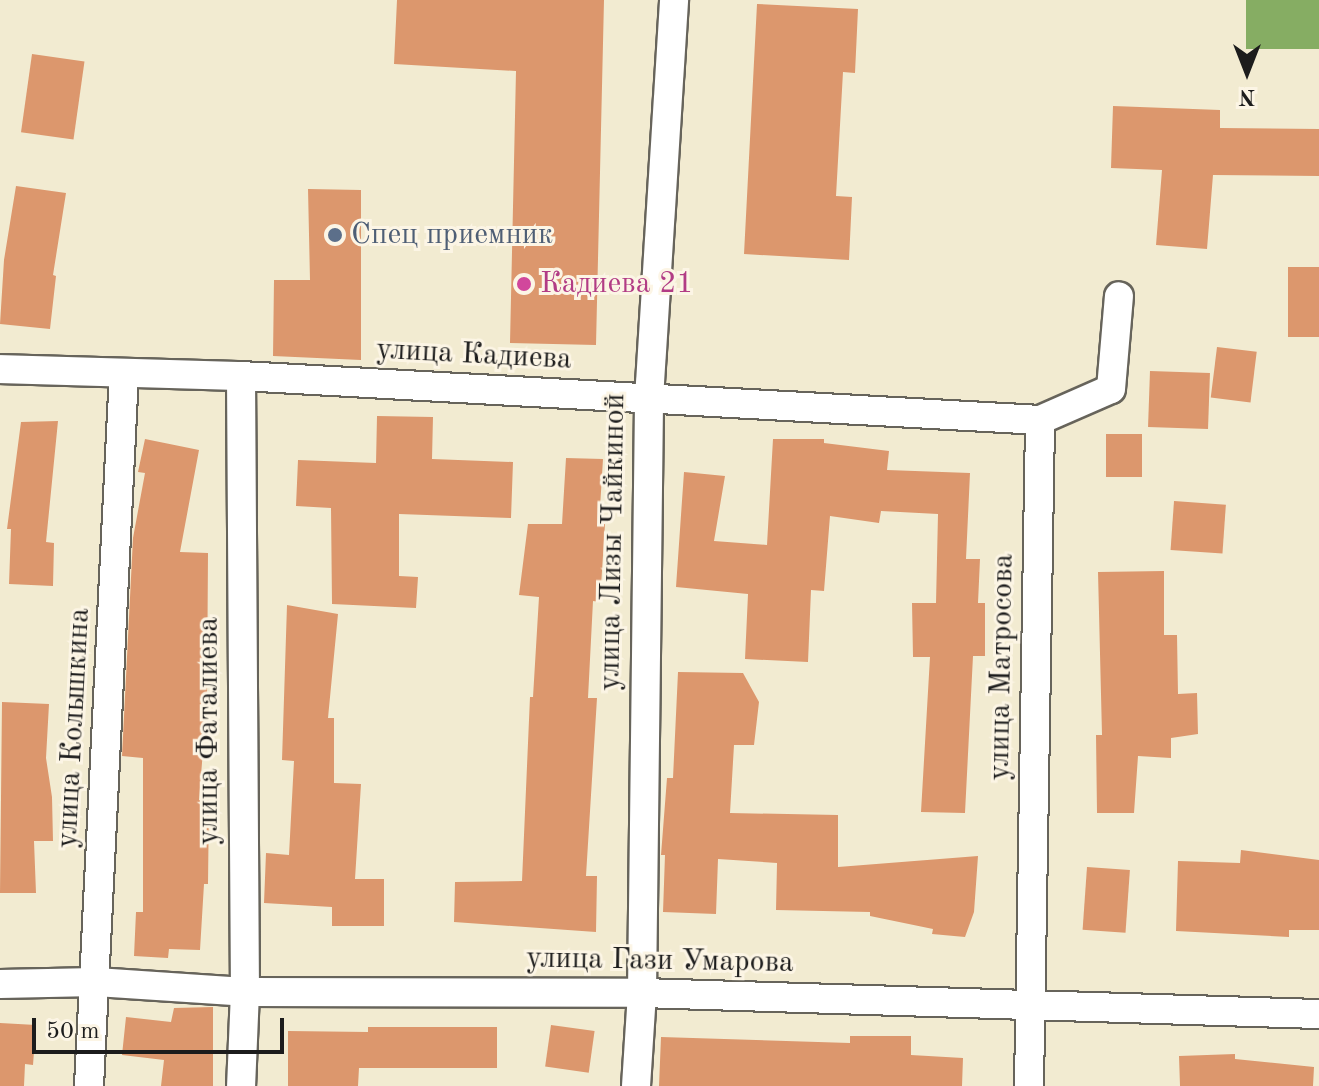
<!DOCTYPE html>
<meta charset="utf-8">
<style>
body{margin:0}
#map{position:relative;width:1319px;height:1086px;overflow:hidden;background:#f2ebd1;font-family:"Old Standard TT",serif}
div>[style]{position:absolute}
.forest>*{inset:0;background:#86ad63;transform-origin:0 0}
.building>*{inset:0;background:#dc976d;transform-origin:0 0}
.roads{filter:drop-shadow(2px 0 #67645b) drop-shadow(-2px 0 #67645b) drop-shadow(0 2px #67645b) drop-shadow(0 -2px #67645b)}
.minor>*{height:28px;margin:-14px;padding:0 14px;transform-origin:14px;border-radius:14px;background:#fff}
.dots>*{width:22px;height:22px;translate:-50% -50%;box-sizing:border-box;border:4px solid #fcf5e5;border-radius:50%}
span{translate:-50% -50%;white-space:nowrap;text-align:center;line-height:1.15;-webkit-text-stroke:6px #fcf5e5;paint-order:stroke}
.service-label{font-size:30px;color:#4e5e75}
.left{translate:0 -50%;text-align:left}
.hotel-label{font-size:30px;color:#b23c85}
.street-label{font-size:30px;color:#1c1c1c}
.north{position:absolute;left:1207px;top:32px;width:80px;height:80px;-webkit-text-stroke:6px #fcf5e5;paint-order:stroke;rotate:180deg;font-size:22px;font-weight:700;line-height:32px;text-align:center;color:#1c1c1c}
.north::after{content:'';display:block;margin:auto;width:28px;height:36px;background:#1c1c1c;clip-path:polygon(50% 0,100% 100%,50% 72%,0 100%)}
.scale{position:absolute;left:32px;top:1018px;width:252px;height:36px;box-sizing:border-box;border:4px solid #1c1c1c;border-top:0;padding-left:10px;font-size:24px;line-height:28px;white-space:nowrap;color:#1c1c1c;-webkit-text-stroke:6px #fcf5e5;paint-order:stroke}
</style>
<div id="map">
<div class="forest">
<i style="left:1246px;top:0;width:73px;height:49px"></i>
</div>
<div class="building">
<i style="clip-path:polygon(397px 0,604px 0,596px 345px,510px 343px,516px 71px,394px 64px)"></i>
<i style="clip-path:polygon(757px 4px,858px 9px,855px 73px,843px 72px,836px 196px,852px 197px,849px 260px,744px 254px)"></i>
<i style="left:32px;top:54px;width:53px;height:79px;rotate:8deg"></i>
<i style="clip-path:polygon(1113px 106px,1220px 110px,1220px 128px,1319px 129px,1319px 176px,1213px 175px,1207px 249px,1156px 245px,1162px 170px,1111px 168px)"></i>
<i style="clip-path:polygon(16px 186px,66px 193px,53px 275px,56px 276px,50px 329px,0 324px,4px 260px)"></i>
<i style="clip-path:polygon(308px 189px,361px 190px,361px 360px,273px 356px,274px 280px,310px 280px)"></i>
<i style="left:1288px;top:267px;width:31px;height:70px"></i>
<i style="left:1217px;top:347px;width:40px;height:51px;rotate:7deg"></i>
<i style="left:1150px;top:371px;width:60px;height:56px;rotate:2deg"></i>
<i style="clip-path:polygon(377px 416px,433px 417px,432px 459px,513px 462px,511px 518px,399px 514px,399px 576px,418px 577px,416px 608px,332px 604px,331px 508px,296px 506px,298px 460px,376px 463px)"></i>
<i style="clip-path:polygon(58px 421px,46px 542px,54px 543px,53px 586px,9px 584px,11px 529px,7px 529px,21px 422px)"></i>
<i style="left:1106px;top:434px;width:36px;height:43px"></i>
<i style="clip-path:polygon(145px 439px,199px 450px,180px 552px,208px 553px,207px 701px,199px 800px,209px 800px,208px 884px,204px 884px,200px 950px,169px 949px,168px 958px,134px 956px,136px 912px,143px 912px,143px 758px,122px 756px,133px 538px,145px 473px,138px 472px)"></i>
<i style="clip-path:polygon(773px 439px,824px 439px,824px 443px,889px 451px,887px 470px,970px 473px,966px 559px,980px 559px,978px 603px,985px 603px,985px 656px,973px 656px,965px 813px,921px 812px,930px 657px,913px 657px,912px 603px,936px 603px,938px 514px,881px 511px,879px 523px,830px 516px,824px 591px,811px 590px,808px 662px,745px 659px,748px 594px,676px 587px,684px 472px,725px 476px,714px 541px,767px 545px)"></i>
<i style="clip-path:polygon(566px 458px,603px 459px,599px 524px,605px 524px,600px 602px,593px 601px,588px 698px,597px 698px,586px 876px,597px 876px,596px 932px,454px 922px,455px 882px,522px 881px,530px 697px,533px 697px,539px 597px,519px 595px,528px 524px,562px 524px)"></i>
<i style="left:1174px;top:501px;width:52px;height:49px;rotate:4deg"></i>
<i style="clip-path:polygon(1164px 571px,1164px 635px,1177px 635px,1178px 694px,1197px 693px,1198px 734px,1171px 738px,1171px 758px,1138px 756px,1134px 813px,1097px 813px,1096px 735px,1102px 735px,1098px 572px)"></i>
<i style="clip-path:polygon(287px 605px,338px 614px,328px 718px,334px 718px,334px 783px,361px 784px,355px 879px,384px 879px,384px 926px,332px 926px,332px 907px,264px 903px,266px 853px,289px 855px,294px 761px,282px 760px)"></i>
<i style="clip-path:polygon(678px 672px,743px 673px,759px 702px,754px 745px,734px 745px,730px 813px,838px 815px,838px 867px,978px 856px,974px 912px,965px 937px,932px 934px,933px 929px,870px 916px,870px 912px,776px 910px,777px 863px,718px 859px,716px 914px,663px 912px,665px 855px,661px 855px,667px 778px,673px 778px)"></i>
<i style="clip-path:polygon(2px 702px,49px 704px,46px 758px,52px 797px,53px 841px,34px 841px,36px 893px,0 893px)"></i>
<i style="clip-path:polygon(1241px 850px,1319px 860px,1319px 930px,1289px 930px,1289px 937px,1176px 931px,1178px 861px,1240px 863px)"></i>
<i style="left:1087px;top:867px;width:43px;height:63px;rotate:4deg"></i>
<i style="clip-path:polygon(213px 1007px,213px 1086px,161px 1086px,164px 1060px,122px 1055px,126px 1017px,171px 1022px,174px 1008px)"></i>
<i style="clip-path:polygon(0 1023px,36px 1025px,33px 1065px,25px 1064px,24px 1086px,0 1086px)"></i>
<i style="left:551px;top:1025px;width:44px;height:42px;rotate:8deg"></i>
<i style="clip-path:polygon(368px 1027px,497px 1027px,497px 1068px,359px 1068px,358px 1086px,288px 1086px,288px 1031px,368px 1032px)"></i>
<i style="clip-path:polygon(850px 1036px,911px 1036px,911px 1055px,963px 1058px,962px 1086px,659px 1086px,661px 1037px,850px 1043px)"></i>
<i style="clip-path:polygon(1235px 1054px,1235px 1059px,1314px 1067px,1313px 1086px,1180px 1086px,1179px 1056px)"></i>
</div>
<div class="roads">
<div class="minor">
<i style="left:0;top:369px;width:241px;rotate:1.7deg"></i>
<i style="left:241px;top:376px;width:800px;rotate:3.15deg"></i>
<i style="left:241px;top:376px;width:616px;rotate:89.63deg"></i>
<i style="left:245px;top:992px;width:94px;rotate:92.4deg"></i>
<i style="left:0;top:984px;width:96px;rotate:-1.2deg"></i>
<i style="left:96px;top:982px;width:149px;rotate:3.8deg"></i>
<i style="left:245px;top:992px;width:397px;rotate:0.1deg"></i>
<i style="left:642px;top:993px;width:677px;rotate:1.78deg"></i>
<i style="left:89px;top:1086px;width:714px;rotate:-87.19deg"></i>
<i style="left:636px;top:1086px;width:93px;rotate:-86.3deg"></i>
<i style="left:642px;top:993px;width:594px;rotate:-89.32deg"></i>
<i style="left:649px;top:399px;width:400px;rotate:-86.4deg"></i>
<i style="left:1029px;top:1086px;width:666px;rotate:-89.05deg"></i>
<i style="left:1040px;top:420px;width:77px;rotate:-23.6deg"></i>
<i style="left:1111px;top:389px;width:93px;rotate:-85.1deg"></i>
</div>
</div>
<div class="dots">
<i style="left:335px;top:235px;background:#5c6f8a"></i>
<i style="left:524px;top:284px;background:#d1479c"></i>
</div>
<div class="service-label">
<span class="left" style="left:351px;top:235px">Спец приемник</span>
</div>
<div class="hotel-label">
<span class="left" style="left:540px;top:284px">Кадиева 21</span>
</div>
<div class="street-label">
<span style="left:474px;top:355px;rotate:3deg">улица Кадиева</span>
<span style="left:613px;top:542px;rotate:-89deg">улица Лизы Чайкиной</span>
<span style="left:1002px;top:667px;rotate:-89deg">улица Матросова</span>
<span style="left:74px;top:728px;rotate:-87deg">улица Колышкина</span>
<span style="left:209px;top:731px;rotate:-90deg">улица Фаталиева</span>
<span style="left:660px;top:961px;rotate:1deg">улица Гази Умарова</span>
</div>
<div class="north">N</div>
<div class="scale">50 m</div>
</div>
